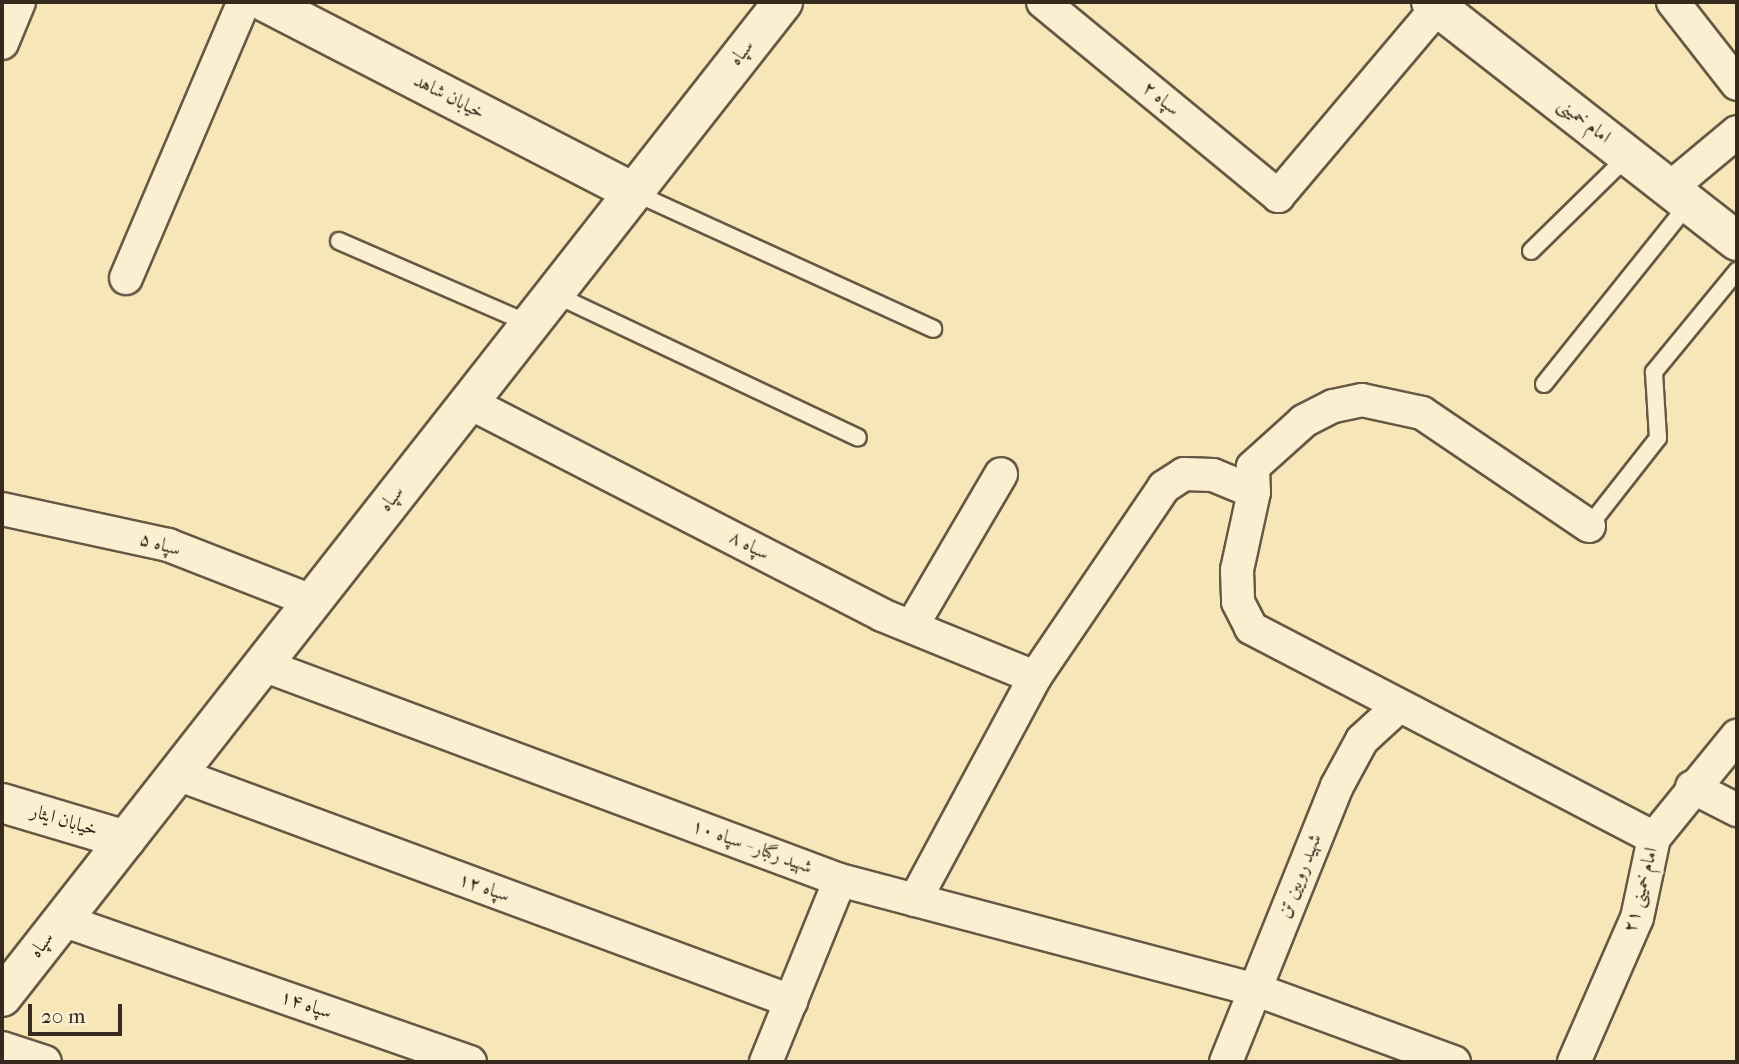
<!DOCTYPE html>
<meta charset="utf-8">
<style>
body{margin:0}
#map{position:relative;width:1739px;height:1064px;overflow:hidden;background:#f7e6b7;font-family:"IM FELL French Canon",Amiri,serif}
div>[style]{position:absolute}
.roads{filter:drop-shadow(2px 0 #665844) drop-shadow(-2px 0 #665844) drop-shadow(0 2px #665844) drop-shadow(0 -2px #665844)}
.lane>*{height:16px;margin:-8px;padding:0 8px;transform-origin:8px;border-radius:8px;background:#faefd0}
.street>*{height:32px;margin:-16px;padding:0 16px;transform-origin:16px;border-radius:16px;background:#faefd0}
.secondary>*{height:38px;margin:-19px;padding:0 19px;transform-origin:19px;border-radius:19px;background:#faefd0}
span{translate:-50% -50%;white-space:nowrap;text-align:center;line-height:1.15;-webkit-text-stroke:5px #faefd0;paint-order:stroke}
.street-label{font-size:19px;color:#36291e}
.frame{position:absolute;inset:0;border:4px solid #36291e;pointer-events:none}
.scale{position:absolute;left:28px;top:1004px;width:94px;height:32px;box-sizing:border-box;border:4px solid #36291e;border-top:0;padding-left:9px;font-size:21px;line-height:24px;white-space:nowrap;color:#36291e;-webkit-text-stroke:5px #faefd0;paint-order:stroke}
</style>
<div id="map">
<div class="roads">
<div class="lane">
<i style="left:633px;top:192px;width:330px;rotate:24.5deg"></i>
<i style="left:339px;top:241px;width:208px;rotate:23.5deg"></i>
<i style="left:1531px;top:251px;width:136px;rotate:-44.4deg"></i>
<i style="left:554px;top:294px;width:336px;rotate:25.3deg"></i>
<i style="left:1544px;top:384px;width:232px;rotate:-51.3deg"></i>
<i style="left:1589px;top:526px;width:112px;rotate:-51.9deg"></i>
<i style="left:1658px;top:438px;width:66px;rotate:-93.5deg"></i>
<i style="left:1654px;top:372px;width:131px;rotate:-50.6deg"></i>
</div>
<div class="street">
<i style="left:1043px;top:2px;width:305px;rotate:39.5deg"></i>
<i style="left:1278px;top:196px;width:248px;rotate:-49.8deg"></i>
<i style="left:1673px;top:2px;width:104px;rotate:52deg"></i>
<i style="left:2px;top:43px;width:44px;rotate:-67.5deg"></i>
<i style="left:1670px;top:188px;width:87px;rotate:-39.9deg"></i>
<i style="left:126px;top:278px;width:300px;rotate:-66.9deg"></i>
<i style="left:468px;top:402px;width:466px;rotate:27.2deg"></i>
<i style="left:882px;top:615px;width:165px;rotate:22.1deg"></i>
<i style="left:2px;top:509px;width:170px;rotate:12.2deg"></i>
<i style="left:168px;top:545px;width:155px;rotate:21.3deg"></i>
<i style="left:1589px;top:526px;width:202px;rotate:-145.9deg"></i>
<i style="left:1422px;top:413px;width:61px;rotate:-167.8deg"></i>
<i style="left:1362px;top:400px;width:30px;rotate:168deg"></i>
<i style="left:1333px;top:406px;width:33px;rotate:153deg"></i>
<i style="left:1304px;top:421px;width:69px;rotate:138deg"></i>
<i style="left:1253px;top:467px;width:25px;rotate:88deg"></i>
<i style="left:1254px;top:492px;width:80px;rotate:102.3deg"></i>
<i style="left:1237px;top:570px;width:32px;rotate:88deg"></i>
<i style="left:1238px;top:602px;width:29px;rotate:63deg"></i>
<i style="left:1251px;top:628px;width:454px;rotate:27.5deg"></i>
<i style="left:912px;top:626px;width:176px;rotate:-59.6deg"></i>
<i style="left:263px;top:665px;width:616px;rotate:20.44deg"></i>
<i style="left:840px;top:880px;width:428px;rotate:14.8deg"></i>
<i style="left:1254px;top:989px;width:213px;rotate:20.1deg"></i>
<i style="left:177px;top:774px;width:655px;rotate:20.29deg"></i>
<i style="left:1692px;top:787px;width:51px;rotate:27.1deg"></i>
<i style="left:915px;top:900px;width:253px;rotate:-61.7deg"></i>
<i style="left:1035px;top:677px;width:230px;rotate:-55.8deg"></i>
<i style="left:1164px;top:487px;width:24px;rotate:-33deg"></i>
<i style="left:1184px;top:474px;width:29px;rotate:2deg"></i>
<i style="left:1213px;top:475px;width:44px;rotate:22.5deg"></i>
<i style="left:62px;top:920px;width:432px;rotate:19.2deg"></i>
<i style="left:2px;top:1048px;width:45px;rotate:18deg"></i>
<i style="left:766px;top:1062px;width:196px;rotate:-67.9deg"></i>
<i style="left:1226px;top:1062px;width:297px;rotate:-68.1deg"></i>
<i style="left:1337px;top:786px;width:52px;rotate:-61.5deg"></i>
<i style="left:1362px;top:740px;width:50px;rotate:-42.6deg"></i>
<i style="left:1574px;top:1062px;width:157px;rotate:-66.4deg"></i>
<i style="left:1637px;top:918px;width:82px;rotate:-78deg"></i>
<i style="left:1654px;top:838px;width:132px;rotate:-50.9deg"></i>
</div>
<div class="secondary">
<i style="left:265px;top:2px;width:414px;rotate:27.3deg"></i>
<i style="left:1431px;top:2px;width:388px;rotate:38deg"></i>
<i style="left:2px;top:803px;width:129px;rotate:16.6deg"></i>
<i style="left:2px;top:997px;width:1265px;rotate:-51.87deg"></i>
</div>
</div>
<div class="street-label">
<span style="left:742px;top:53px;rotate:-52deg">سپاه</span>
<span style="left:449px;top:97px;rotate:27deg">خیابان شاهد</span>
<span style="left:1161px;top:99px;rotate:40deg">سپاه ۲</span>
<span style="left:1584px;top:121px;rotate:38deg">امام خمینی</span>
<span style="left:392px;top:499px;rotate:-52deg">سپاه</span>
<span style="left:160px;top:545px;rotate:16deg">سپاه ۵</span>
<span style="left:749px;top:546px;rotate:27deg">سپاه ۸</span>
<span style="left:64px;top:821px;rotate:17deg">خیابان ایثار</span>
<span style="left:752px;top:847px;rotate:20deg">شهید رگبار - سپاه ۱۰</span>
<span style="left:1300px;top:876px;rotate:-68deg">شهید رویین تن</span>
<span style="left:484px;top:888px;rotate:20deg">سپاه ۱۲</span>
<span style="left:1641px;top:890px;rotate:-75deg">امام خمینی ۲۱</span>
<span style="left:42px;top:945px;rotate:-52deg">سپاه</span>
<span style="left:306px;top:1005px;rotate:19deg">سپاه ۱۴</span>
</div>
<div class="frame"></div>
<div class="scale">20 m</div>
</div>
